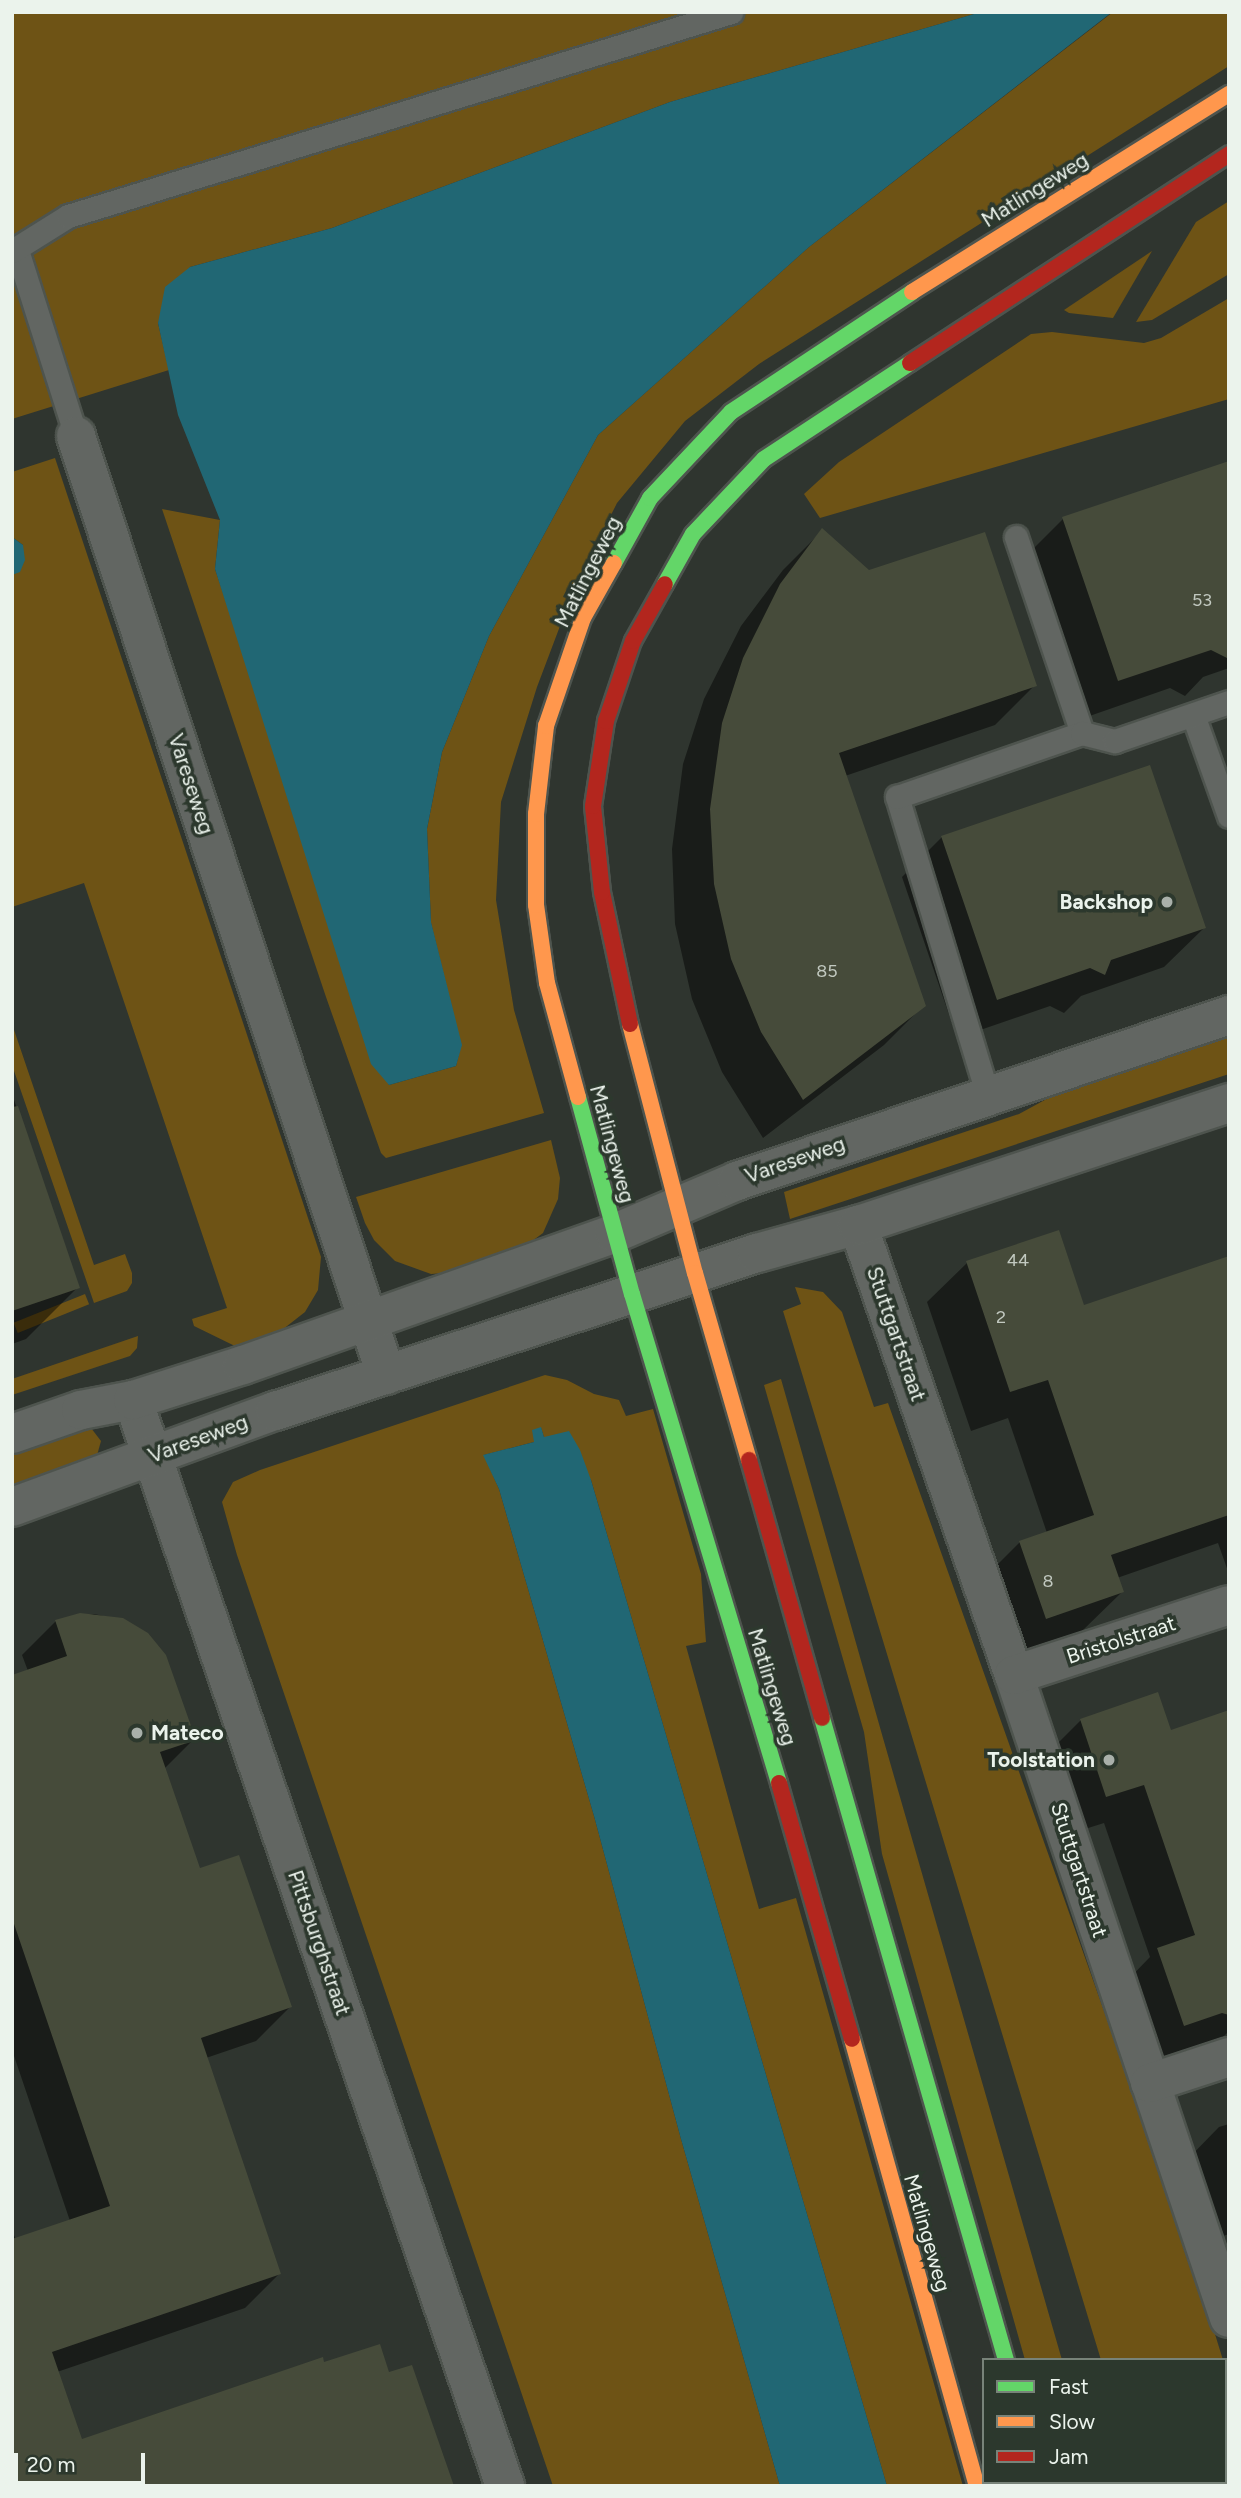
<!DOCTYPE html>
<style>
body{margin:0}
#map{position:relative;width:1241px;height:2498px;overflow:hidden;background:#2f352f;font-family:Figtree,sans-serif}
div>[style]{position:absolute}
.green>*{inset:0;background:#6e5315;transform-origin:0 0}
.water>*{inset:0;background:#216774}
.shadow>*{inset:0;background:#0007}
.building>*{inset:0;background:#464b3a}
.roads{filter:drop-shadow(2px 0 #4e544e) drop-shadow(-2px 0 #4e544e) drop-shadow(0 2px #4e544e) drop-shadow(0 -2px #4e544e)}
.lane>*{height:23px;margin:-11.5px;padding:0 11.5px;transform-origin:11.5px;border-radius:11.5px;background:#626662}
.street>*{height:38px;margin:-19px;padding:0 19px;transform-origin:19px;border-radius:19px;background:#626662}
.fast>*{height:16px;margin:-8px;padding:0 8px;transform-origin:8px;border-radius:8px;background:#63d668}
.slow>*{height:16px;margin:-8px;padding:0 8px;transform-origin:8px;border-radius:8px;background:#ff974d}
.jam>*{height:16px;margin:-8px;padding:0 8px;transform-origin:8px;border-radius:8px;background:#b3261e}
.dots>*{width:19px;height:19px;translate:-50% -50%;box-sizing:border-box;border:4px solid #2c382d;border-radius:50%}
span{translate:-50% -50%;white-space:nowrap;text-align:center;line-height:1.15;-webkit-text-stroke:7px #2c382d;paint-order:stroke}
.number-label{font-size:18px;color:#c2c9c0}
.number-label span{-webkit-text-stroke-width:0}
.street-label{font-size:21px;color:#ebf3ec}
.poi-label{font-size:21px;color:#ebf3ec;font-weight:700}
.right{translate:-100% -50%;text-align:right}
.left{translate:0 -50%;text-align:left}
.frame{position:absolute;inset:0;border:14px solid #ebf3ec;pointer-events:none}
.legend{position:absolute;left:982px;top:2358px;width:245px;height:126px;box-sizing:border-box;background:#2c382d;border:2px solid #788379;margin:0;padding:9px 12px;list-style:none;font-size:21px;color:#ebf3ec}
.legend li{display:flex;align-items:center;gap:14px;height:35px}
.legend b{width:35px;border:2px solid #788379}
.scale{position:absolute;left:14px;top:2453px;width:131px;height:32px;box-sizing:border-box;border:4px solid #ebf3ec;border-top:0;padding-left:9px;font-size:21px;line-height:24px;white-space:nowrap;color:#ebf3ec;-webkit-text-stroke:5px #2c382d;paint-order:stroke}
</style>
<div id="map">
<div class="green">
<i style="clip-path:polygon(12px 12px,981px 12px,670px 102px,332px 228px,190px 267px,158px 323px,169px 370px,12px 419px)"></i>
<i style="clip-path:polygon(1113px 12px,1229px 12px,1229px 66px,759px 364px,685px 421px,617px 503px,574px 589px,537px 687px,501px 802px,496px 900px,514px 1010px,544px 1113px,386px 1158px,381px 1153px,326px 997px,162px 509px,220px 520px,215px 569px,389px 1085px,456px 1066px,461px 1045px,431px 923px,427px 829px,442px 752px,489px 636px,598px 435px,809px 247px)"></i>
<i style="clip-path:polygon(1229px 201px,1229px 274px,1152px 320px,1136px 322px,1196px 222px)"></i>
<i style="clip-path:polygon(1152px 251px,1113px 318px,1069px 313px,1064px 310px)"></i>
<i style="clip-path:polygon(1229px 298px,1229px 399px,820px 518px,804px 494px,839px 462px,1031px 334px,1052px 332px,1144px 343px,1161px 338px)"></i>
<i style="clip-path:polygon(55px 458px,321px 1257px,318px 1290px,305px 1312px,282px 1330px,239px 1348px,194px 1326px,192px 1319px,227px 1308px,84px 883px,12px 907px,12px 574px,23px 545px,12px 537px,12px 472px)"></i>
<i style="clip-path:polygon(12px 1024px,94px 1265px,125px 1254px,132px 1273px,132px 1283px,127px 1291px,94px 1303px,12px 1065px)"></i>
<i style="clip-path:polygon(1229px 1029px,1229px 1074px,790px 1219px,784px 1192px,1019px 1114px,1087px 1077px)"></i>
<i style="clip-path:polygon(551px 1140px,560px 1178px,558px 1199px,543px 1233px,516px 1253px,457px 1272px,431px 1274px,395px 1261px,374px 1240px,365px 1223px,356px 1197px)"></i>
<i style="clip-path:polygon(795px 1287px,823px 1292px,842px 1312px,874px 1407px,888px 1403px,1190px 2253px,1223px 2360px,1101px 2360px,783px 1311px,801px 1304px)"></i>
<i style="left:85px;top:1294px;width:11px;height:77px;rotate:68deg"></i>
<i style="clip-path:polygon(138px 1336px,137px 1348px,130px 1356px,12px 1395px,12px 1379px)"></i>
<i style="clip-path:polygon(545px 1375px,567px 1380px,594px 1394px,619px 1400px,626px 1416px,653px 1409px,701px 1574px,706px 1642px,686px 1646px,759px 1909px,796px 1898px,963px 2486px,887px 2486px,591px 1480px,544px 1437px,541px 1428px,534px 1442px,484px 1455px,499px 1489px,594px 1816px,681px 2139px,780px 2486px,553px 2486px,237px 1555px,222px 1502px,233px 1482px,260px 1470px)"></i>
<i style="clip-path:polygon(781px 1379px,883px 1738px,1062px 2360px,1025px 2360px,882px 1854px,864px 1732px,764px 1385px)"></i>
<i style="clip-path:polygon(82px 1426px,91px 1428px,101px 1441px,96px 1459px,12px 1489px,12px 1449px)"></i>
<i style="clip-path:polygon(1225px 2369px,1229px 2380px,1229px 2486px,1138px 2486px,1137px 2482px,1225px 2482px)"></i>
</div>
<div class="water">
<i style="clip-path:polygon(981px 12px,1112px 12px,809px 247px,598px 435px,489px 636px,442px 752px,427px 829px,431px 922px,462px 1045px,456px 1066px,389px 1085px,371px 1064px,215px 569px,220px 520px,178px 415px,158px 323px,165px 287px,190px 267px,332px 228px,670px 102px)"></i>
<i style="clip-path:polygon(12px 537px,23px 545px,25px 560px,20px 572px,12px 575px)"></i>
<i style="clip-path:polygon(541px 1427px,544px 1437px,569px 1431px,580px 1450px,591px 1480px,887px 2486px,780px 2486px,681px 2139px,594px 1816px,499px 1489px,483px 1455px,534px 1442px,532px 1430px)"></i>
</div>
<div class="shadow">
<i style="clip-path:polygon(1229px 463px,1229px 668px,1203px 677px,1185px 696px,1170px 688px,1078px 720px,1023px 559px,1063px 519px)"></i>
<i style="clip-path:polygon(822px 531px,869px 572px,1035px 685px,995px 725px,845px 776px,924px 1005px,884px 1045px,763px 1138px,722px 1072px,692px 999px,675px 924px,672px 849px,683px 764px,704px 699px,741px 626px,783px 570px)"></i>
<i style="clip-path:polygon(942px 837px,1204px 928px,1164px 967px,1081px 996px,1064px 1013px,1050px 1006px,957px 1038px,902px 877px)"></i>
<i style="clip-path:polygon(12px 1094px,78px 1287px,26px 1339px,12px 1344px)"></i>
<i style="clip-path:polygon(1229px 1258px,1229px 1574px,1218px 1543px,1117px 1578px,1122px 1592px,1082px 1631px,1006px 1658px,980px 1582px,1020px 1542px,1047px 1533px,1008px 1418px,971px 1431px,927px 1302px,967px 1263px,1083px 1307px)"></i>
<i style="clip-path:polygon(94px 1614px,122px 1620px,194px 1739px,164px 1769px,199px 1871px,290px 2007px,256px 2041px,206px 2058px,279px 2274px,245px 2308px,57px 2372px,12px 2486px,12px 2230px,16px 2240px,70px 2221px,12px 2050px,12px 1677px,28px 1671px,22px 1655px,56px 1621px)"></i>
<i style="clip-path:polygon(1229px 1712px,1229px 2031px,1221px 2039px,1145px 2064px,1119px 1989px,1150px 1957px,1104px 1823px,1066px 1835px,1041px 1760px,1081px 1720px,1169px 1732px)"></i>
<i style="clip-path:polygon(1229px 2124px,1229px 2234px,1205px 2242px,1180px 2167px,1219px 2127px)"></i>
</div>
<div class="building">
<i style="clip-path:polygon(1229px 461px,1229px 659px,1211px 650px,1118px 681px,1062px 517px)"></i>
<i style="clip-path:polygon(822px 528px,869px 570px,985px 532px,1037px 686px,839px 753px,926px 1006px,803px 1100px,761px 1032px,731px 959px,714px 884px,710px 809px,722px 723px,743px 658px,780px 584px)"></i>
<i style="clip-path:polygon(1150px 765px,1206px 928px,1111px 960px,1105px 975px,1090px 968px,997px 1000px,941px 836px)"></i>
<i style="clip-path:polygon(18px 1106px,80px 1288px,12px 1311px,12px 1107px)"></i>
<i style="clip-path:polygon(1059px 1230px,1084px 1305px,1229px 1256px,1229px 1515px,1111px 1555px,1124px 1592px,1046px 1619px,1019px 1541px,1094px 1515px,1048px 1380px,1010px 1392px,966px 1261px)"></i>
<i style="clip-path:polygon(80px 1613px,123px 1618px,148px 1633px,166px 1655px,196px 1740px,160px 1752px,200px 1868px,239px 1855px,292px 2007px,201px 2038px,281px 2274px,52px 2352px,82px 2439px,323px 2357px,324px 2362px,380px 2344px,389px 2372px,412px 2365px,454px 2486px,12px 2486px,12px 2239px,110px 2206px,12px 1918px,12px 1675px,67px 1656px,55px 1620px)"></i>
<i style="clip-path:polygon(1158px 1692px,1171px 1730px,1229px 1710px,1229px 2015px,1222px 2013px,1184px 2026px,1157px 1948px,1195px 1935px,1144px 1785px,1106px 1797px,1080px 1719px)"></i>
</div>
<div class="roads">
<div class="lane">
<i style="left:12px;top:250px;width:5px"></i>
<i style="left:17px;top:250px;width:195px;rotate:72.4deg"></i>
<i style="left:12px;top:251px;width:66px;rotate:-32deg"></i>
<i style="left:68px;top:216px;width:694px;rotate:-17.1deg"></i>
<i style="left:1016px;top:537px;width:207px;rotate:71.4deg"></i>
<i style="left:1193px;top:715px;width:107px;rotate:70.4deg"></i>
<i style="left:988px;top:1096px;width:313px;rotate:-106.9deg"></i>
<i style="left:897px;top:797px;width:196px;rotate:-19.1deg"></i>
<i style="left:1082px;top:733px;width:34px;rotate:14deg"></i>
<i style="left:1115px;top:741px;width:120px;rotate:-18.9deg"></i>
</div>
<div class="street">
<i style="left:76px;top:436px;width:989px;rotate:71.73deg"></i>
<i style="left:858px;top:1225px;width:476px;rotate:70.9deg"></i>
<i style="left:1014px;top:1675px;width:678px;rotate:71.51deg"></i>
<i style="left:133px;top:1400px;width:1148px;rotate:71.09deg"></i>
<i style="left:12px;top:1434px;width:73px;rotate:-19.2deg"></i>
<i style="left:81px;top:1410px;width:53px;rotate:-10.9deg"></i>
<i style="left:133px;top:1400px;width:115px;rotate:-17.7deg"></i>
<i style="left:243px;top:1365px;width:395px;rotate:-19.5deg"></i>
<i style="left:615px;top:1233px;width:133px;rotate:-23.1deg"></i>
<i style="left:737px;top:1181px;width:519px;rotate:-18.64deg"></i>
<i style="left:12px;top:1507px;width:280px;rotate:-20.1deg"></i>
<i style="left:275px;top:1411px;width:507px;rotate:-18.15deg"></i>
<i style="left:757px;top:1253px;width:105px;rotate:-15.5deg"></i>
<i style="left:858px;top:1225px;width:391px;rotate:-18.2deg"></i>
<i style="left:1014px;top:1675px;width:226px;rotate:-18deg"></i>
<i style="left:1150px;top:2083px;width:83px;rotate:-18.2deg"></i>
</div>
<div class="fast">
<i style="left:614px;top:563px;width:74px;rotate:-61deg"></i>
<i style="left:650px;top:498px;width:118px;rotate:-46.7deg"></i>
<i style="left:731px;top:412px;width:217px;rotate:-33.5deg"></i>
<i style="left:665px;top:584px;width:57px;rotate:-60.8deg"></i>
<i style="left:693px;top:534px;width:103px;rotate:-46.6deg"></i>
<i style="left:764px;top:459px;width:175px;rotate:-33.3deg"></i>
<i style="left:578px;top:1097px;width:204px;rotate:74.7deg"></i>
<i style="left:632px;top:1294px;width:511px;rotate:73.27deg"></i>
<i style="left:822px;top:1718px;width:668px;rotate:74.01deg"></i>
</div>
<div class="slow">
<i style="left:912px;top:292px;width:374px;rotate:-32deg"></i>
<i style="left:630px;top:1024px;width:257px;rotate:75.4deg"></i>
<i style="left:695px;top:1273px;width:195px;rotate:73.9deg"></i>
<i style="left:578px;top:1097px;width:118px;rotate:-105.2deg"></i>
<i style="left:547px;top:983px;width:79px;rotate:-98deg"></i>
<i style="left:536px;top:905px;width:91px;rotate:-90deg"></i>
<i style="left:536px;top:814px;width:89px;rotate:-83.5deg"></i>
<i style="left:546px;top:726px;width:114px;rotate:-71.1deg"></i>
<i style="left:583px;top:618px;width:63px;rotate:-60.6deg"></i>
<i style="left:852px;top:2039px;width:464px;rotate:74.4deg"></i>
<i style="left:1040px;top:2482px;width:4px;rotate:76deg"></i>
</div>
<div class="jam">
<i style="left:910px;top:363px;width:381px;rotate:-33.2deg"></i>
<i style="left:630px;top:1024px;width:135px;rotate:-102deg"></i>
<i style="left:602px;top:892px;width:86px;rotate:-96deg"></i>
<i style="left:593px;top:806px;width:86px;rotate:-81.3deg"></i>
<i style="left:606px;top:721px;width:84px;rotate:-71.4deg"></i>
<i style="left:633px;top:641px;width:65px;rotate:-60.7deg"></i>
<i style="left:749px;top:1460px;width:268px;rotate:74.2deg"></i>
<i style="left:779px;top:1783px;width:266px;rotate:74.1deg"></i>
</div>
</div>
<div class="dots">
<i style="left:1167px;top:902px;background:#a9b0aa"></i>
<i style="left:137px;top:1733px;background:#a9b0aa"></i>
<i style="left:1109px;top:1760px;background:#a9b0aa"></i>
</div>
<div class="number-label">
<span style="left:1202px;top:600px">53</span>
<span style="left:827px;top:971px">85</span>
<span style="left:1018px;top:1260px">44</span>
<span style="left:1001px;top:1317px">2</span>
<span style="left:1048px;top:1581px">8</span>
</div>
<div class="street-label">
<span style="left:1035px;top:190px;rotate:-32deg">Matlingeweg</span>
<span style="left:588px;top:572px;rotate:-63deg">Matlingeweg</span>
<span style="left:191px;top:784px;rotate:72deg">Vareseweg</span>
<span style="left:612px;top:1144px;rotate:75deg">Matlingeweg</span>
<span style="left:795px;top:1160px;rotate:-19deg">Vareseweg</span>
<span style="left:896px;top:1334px;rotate:71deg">Stuttgartstraat</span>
<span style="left:198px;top:1439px;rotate:-20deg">Vareseweg</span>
<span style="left:1121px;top:1640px;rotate:-18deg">Bristolstraat</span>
<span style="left:772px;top:1687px;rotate:73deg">Matlingeweg</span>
<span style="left:1079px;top:1870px;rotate:72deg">Stuttgartstraat</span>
<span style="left:319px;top:1943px;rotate:71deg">Pittsburghstraat</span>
<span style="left:927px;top:2233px;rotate:74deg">Matlingeweg</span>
</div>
<div class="poi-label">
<span class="right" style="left:1153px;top:902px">Backshop</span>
<span class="left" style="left:151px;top:1733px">Mateco</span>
<span class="right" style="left:1095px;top:1760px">Toolstation</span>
</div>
<div class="frame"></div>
<ul class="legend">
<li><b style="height:9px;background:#63d668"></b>Fast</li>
<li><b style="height:9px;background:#ff974d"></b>Slow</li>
<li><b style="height:9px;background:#b3261e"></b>Jam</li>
</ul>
<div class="scale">20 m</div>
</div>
